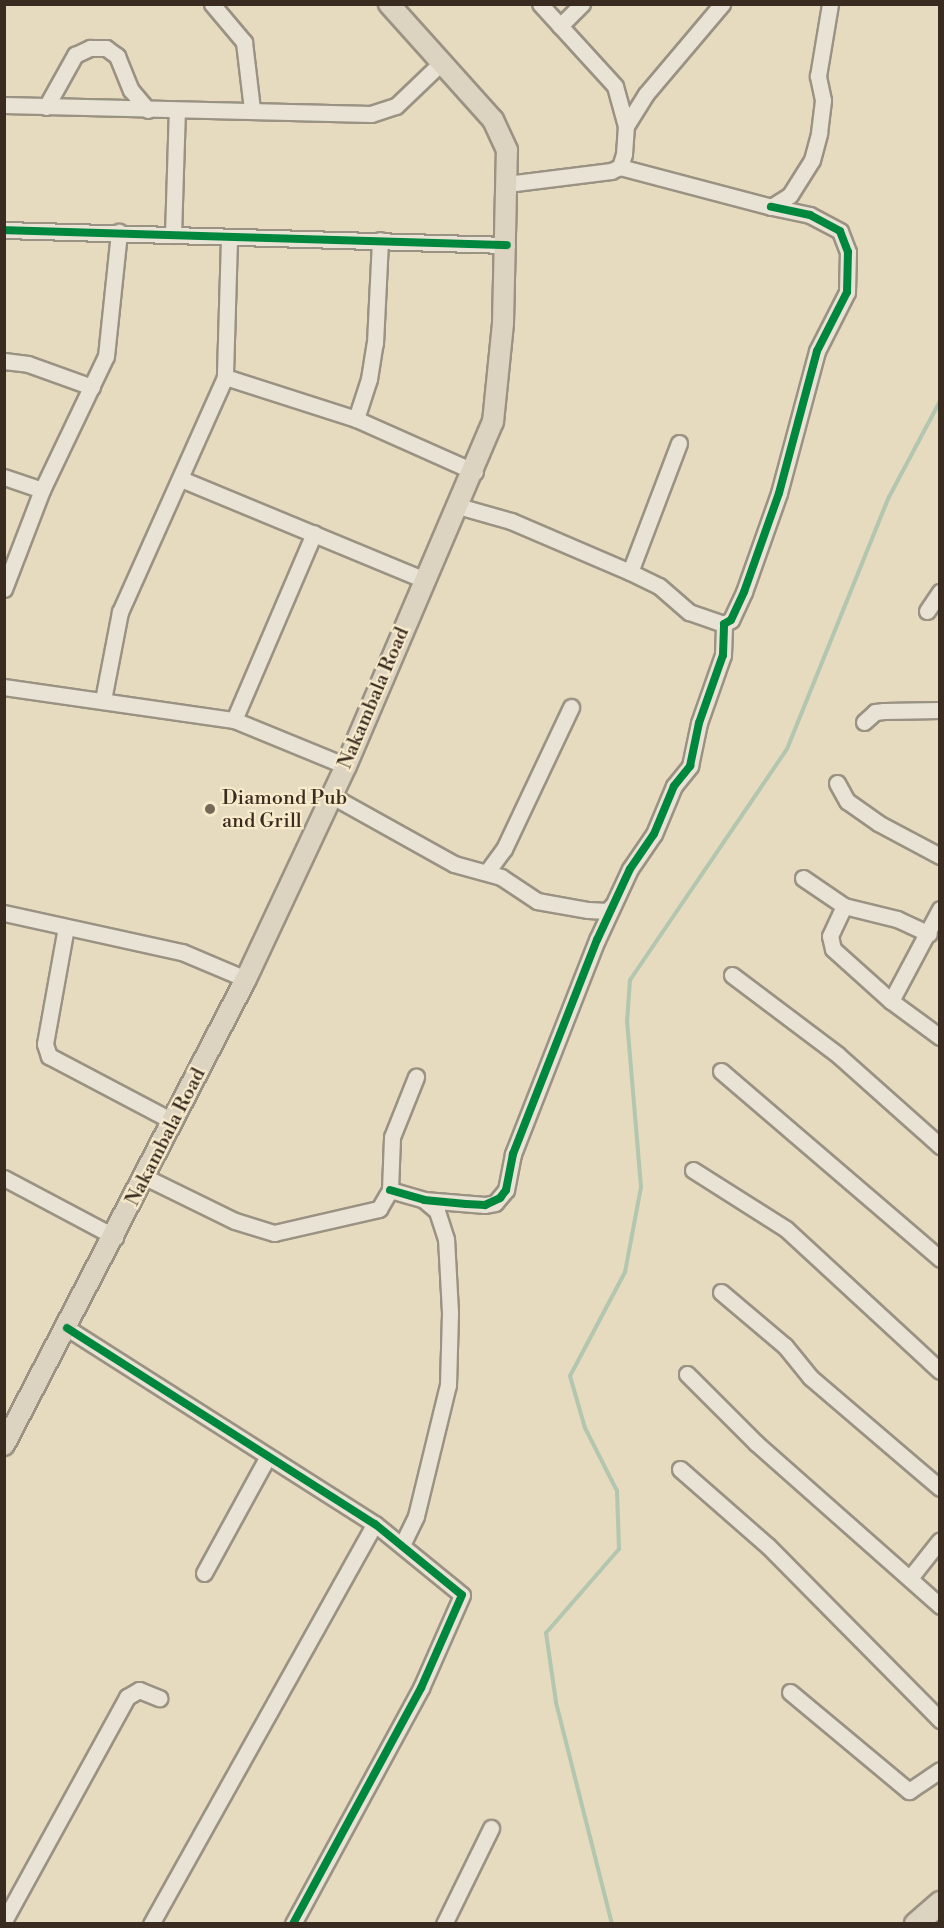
<!DOCTYPE html>
<style>
body{margin:0}
#map{position:relative;width:944px;height:1928px;overflow:hidden;background:#e6dabf;font-family:"Libre Bodoni",serif}
div>[style]{position:absolute}
.stream>*{height:4px;margin:-2px;padding:0 2px;transform-origin:2px;border-radius:2px;background:#b3c6af}
.roads{filter:drop-shadow(2px 0 #9a9282) drop-shadow(-2px 0 #9a9282) drop-shadow(0 2px #9a9282) drop-shadow(0 -2px #9a9282)}
.minor>*{height:15px;margin:-7.5px;padding:0 7.5px;transform-origin:7.5px;border-radius:7.5px;background:#e9e3d6}
.major>*{height:20px;margin:-10px;padding:0 10px;transform-origin:10px;border-radius:10px;background:#ddd3c1}
.highway>*{height:22px;margin:-11px;padding:0 11px;transform-origin:11px;border-radius:11px;background:#ddd3c1}
.cycleway>*{height:8px;margin:-4px;padding:0 4px;transform-origin:4px;border-radius:4px;background:#00873e}
.dots>*{width:16px;height:16px;translate:-50% -50%;box-sizing:border-box;border:3px solid #f8ebcc;border-radius:50%}
span{translate:-50% -50%;white-space:nowrap;text-align:center;line-height:1.15;-webkit-text-stroke:4.5px #f8ebcc;paint-order:stroke}
.street-label{font-size:20px;color:#392b20}
.poi-label{font-size:20px;color:#392b20}
.left{translate:0 -50%;text-align:left}
.frame{position:absolute;inset:0;border:6px solid #392b20;pointer-events:none}
</style>
<div id="map">
<div class="stream">
<i style="left:612px;top:1924px;width:229px;rotate:-104.2deg"></i>
<i style="left:556px;top:1702px;width:70px;rotate:-98.2deg"></i>
<i style="left:546px;top:1633px;width:111px;rotate:-49deg"></i>
<i style="left:619px;top:1549px;width:58px;rotate:-92deg"></i>
<i style="left:617px;top:1491px;width:71px;rotate:-116.9deg"></i>
<i style="left:585px;top:1428px;width:54px;rotate:-106.1deg"></i>
<i style="left:570px;top:1376px;width:118px;rotate:-62.1deg"></i>
<i style="left:625px;top:1272px;width:86px;rotate:-79.3deg"></i>
<i style="left:641px;top:1187px;width:166px;rotate:-94.8deg"></i>
<i style="left:627px;top:1022px;width:42px;rotate:-85.9deg"></i>
<i style="left:630px;top:980px;width:279px;rotate:-55.8deg"></i>
<i style="left:787px;top:749px;width:272px;rotate:-68deg"></i>
<i style="left:889px;top:497px;width:109px;rotate:-62deg"></i>
</div>
<div class="roads">
<div class="minor">
<i style="left:212px;top:4px;width:50px;rotate:49.9deg"></i>
<i style="left:244px;top:42px;width:67px;rotate:83.2deg"></i>
<i style="left:560px;top:26px;width:31px;rotate:-45deg"></i>
<i style="left:4px;top:105px;width:367px;rotate:1.4deg"></i>
<i style="left:371px;top:114px;width:26px;rotate:-18deg"></i>
<i style="left:396px;top:106px;width:65px;rotate:-43.8deg"></i>
<i style="left:46px;top:107px;width:60px;rotate:-60.9deg"></i>
<i style="left:75px;top:55px;width:17px;rotate:-25deg"></i>
<i style="left:90px;top:48px;width:16px"></i>
<i style="left:106px;top:48px;width:14px;rotate:36deg"></i>
<i style="left:117px;top:56px;width:37px;rotate:68deg"></i>
<i style="left:131px;top:90px;width:26px;rotate:50deg"></i>
<i style="left:626px;top:126px;width:38px;rotate:-58deg"></i>
<i style="left:646px;top:94px;width:118px;rotate:-49.8deg"></i>
<i style="left:620px;top:167px;width:156px;rotate:14.8deg"></i>
<i style="left:771px;top:207px;width:22px;rotate:-32deg"></i>
<i style="left:790px;top:195px;width:41px;rotate:-57.8deg"></i>
<i style="left:812px;top:160px;width:28px;rotate:-75deg"></i>
<i style="left:819px;top:133px;width:33px;rotate:-83deg"></i>
<i style="left:823px;top:100px;width:25px;rotate:-102deg"></i>
<i style="left:818px;top:76px;width:73px;rotate:-80.5deg"></i>
<i style="left:507px;top:184px;width:105px;rotate:-7.1deg"></i>
<i style="left:611px;top:171px;width:10px;rotate:-24deg"></i>
<i style="left:620px;top:167px;width:14px;rotate:-73deg"></i>
<i style="left:624px;top:154px;width:28px;rotate:-86deg"></i>
<i style="left:626px;top:126px;width:41px;rotate:-105.4deg"></i>
<i style="left:615px;top:86px;width:111px;rotate:-132.4deg"></i>
<i style="left:4px;top:230px;width:503px;rotate:1.71deg"></i>
<i style="left:173px;top:235px;width:124px;rotate:-88.2deg"></i>
<i style="left:229px;top:239px;width:138px;rotate:91.7deg"></i>
<i style="left:225px;top:377px;width:138px;rotate:17.8deg"></i>
<i style="left:356px;top:419px;width:130px;rotate:24deg"></i>
<i style="left:4px;top:361px;width:24px;rotate:7deg"></i>
<i style="left:28px;top:364px;width:68px;rotate:19.8deg"></i>
<i style="left:356px;top:419px;width:42px;rotate:-72deg"></i>
<i style="left:369px;top:379px;width:36px;rotate:-81deg"></i>
<i style="left:375px;top:343px;width:103px;rotate:-87.2deg"></i>
<i style="left:4px;top:477px;width:40px;rotate:18.9deg"></i>
<i style="left:181px;top:479px;width:262px;rotate:22.5deg"></i>
<i style="left:458px;top:506px;width:55px;rotate:15.8deg"></i>
<i style="left:511px;top:521px;width:129px;rotate:23.2deg"></i>
<i style="left:630px;top:572px;width:32px;rotate:26deg"></i>
<i style="left:659px;top:586px;width:40px;rotate:41deg"></i>
<i style="left:689px;top:612px;width:37px;rotate:19deg"></i>
<i style="left:630px;top:572px;width:138px;rotate:-69.2deg"></i>
<i style="left:4px;top:589px;width:106px;rotate:-69deg"></i>
<i style="left:42px;top:490px;width:148px;rotate:-64.5deg"></i>
<i style="left:106px;top:356px;width:125px;rotate:-84deg"></i>
<i style="left:927px;top:611px;width:23px;rotate:-56deg"></i>
<i style="left:724px;top:624px;width:8px;rotate:-30deg"></i>
<i style="left:731px;top:620px;width:31px;rotate:-65deg"></i>
<i style="left:744px;top:592px;width:105px;rotate:-70.5deg"></i>
<i style="left:779px;top:493px;width:147px;rotate:-75deg"></i>
<i style="left:817px;top:351px;width:66px;rotate:-63deg"></i>
<i style="left:847px;top:292px;width:40px;rotate:-88.6deg"></i>
<i style="left:848px;top:252px;width:22px;rotate:-111deg"></i>
<i style="left:840px;top:231px;width:34px;rotate:-152deg"></i>
<i style="left:810px;top:215px;width:40px;rotate:-168deg"></i>
<i style="left:4px;top:687px;width:232px;rotate:8.2deg"></i>
<i style="left:234px;top:720px;width:121px;rotate:22.3deg"></i>
<i style="left:103px;top:700px;width:90px;rotate:-79.1deg"></i>
<i style="left:120px;top:612px;width:257px;rotate:-65.9deg"></i>
<i style="left:234px;top:720px;width:203px;rotate:-66.8deg"></i>
<i style="left:864px;top:722px;width:15px;rotate:-42deg"></i>
<i style="left:875px;top:712px;width:9px;rotate:-6deg"></i>
<i style="left:884px;top:711px;width:56px;rotate:-1deg"></i>
<i style="left:837px;top:783px;width:21px;rotate:61deg"></i>
<i style="left:847px;top:801px;width:38px;rotate:35deg"></i>
<i style="left:878px;top:823px;width:70px;rotate:28deg"></i>
<i style="left:332px;top:796px;width:140px;rotate:29.1deg"></i>
<i style="left:454px;top:864px;width:49px;rotate:15.5deg"></i>
<i style="left:501px;top:877px;width:43px;rotate:33.7deg"></i>
<i style="left:537px;top:901px;width:52px;rotate:10deg"></i>
<i style="left:588px;top:910px;width:19px;rotate:3deg"></i>
<i style="left:607px;top:911px;width:8px;rotate:-45deg"></i>
<i style="left:487px;top:872px;width:29px;rotate:-54deg"></i>
<i style="left:504px;top:849px;width:157px;rotate:-64.7deg"></i>
<i style="left:803px;top:878px;width:50px;rotate:34.3deg"></i>
<i style="left:844px;top:906px;width:55px;rotate:13.8deg"></i>
<i style="left:897px;top:919px;width:35px;rotate:25deg"></i>
<i style="left:844px;top:906px;width:33px;rotate:115deg"></i>
<i style="left:830px;top:936px;width:13px;rotate:77deg"></i>
<i style="left:833px;top:949px;width:78px;rotate:41.9deg"></i>
<i style="left:891px;top:1001px;width:61px;rotate:36.3deg"></i>
<i style="left:4px;top:913px;width:182px;rotate:12.4deg"></i>
<i style="left:182px;top:952px;width:69px;rotate:22.9deg"></i>
<i style="left:66px;top:927px;width:119px;rotate:100.2deg"></i>
<i style="left:45px;top:1044px;width:13px;rotate:72deg"></i>
<i style="left:49px;top:1056px;width:141px;rotate:27.8deg"></i>
<i style="left:732px;top:975px;width:133px;rotate:37deg"></i>
<i style="left:838px;top:1055px;width:137px;rotate:41.7deg"></i>
<i style="left:891px;top:1001px;width:104px;rotate:-62deg"></i>
<i style="left:721px;top:1071px;width:289px;rotate:40.6deg"></i>
<i style="left:693px;top:1170px;width:110px;rotate:32.4deg"></i>
<i style="left:786px;top:1229px;width:209px;rotate:42.7deg"></i>
<i style="left:145px;top:1177px;width:100px;rotate:26.1deg"></i>
<i style="left:235px;top:1221px;width:41px;rotate:17.1deg"></i>
<i style="left:274px;top:1233px;width:108px;rotate:-12.9deg"></i>
<i style="left:379px;top:1209px;width:22px;rotate:-60deg"></i>
<i style="left:390px;top:1190px;width:53px;rotate:-87.8deg"></i>
<i style="left:392px;top:1137px;width:65px;rotate:-68.2deg"></i>
<i style="left:4px;top:1178px;width:126px;rotate:28deg"></i>
<i style="left:390px;top:1190px;width:35px;rotate:16deg"></i>
<i style="left:424px;top:1200px;width:61px;rotate:4.7deg"></i>
<i style="left:485px;top:1205px;width:10px;rotate:-11deg"></i>
<i style="left:495px;top:1203px;width:17px;rotate:-50deg"></i>
<i style="left:506px;top:1190px;width:37px;rotate:-79deg"></i>
<i style="left:513px;top:1154px;width:230px;rotate:-68.6deg"></i>
<i style="left:597px;top:940px;width:78px;rotate:-65.1deg"></i>
<i style="left:630px;top:869px;width:42px;rotate:-55.6deg"></i>
<i style="left:654px;top:834px;width:52px;rotate:-67.4deg"></i>
<i style="left:674px;top:786px;width:26px;rotate:-51deg"></i>
<i style="left:690px;top:766px;width:44px;rotate:-78.2deg"></i>
<i style="left:699px;top:723px;width:72px;rotate:-70.6deg"></i>
<i style="left:723px;top:655px;width:31px;rotate:-88deg"></i>
<i style="left:721px;top:1292px;width:84px;rotate:40.2deg"></i>
<i style="left:785px;top:1346px;width:40px;rotate:51deg"></i>
<i style="left:810px;top:1377px;width:171px;rotate:40.5deg"></i>
<i style="left:67px;top:1328px;width:365px;rotate:32.5deg"></i>
<i style="left:375px;top:1524px;width:112px;rotate:39.2deg"></i>
<i style="left:462px;top:1595px;width:102px;rotate:113.8deg"></i>
<i style="left:421px;top:1688px;width:268px;rotate:118.5deg"></i>
<i style="left:687px;top:1374px;width:98px;rotate:45deg"></i>
<i style="left:756px;top:1443px;width:246px;rotate:41.5deg"></i>
<i style="left:680px;top:1469px;width:117px;rotate:41.2deg"></i>
<i style="left:768px;top:1546px;width:245px;rotate:45.3deg"></i>
<i style="left:402px;top:1545px;width:32px;rotate:-64deg"></i>
<i style="left:416px;top:1516px;width:135px;rotate:-76.3deg"></i>
<i style="left:448px;top:1385px;width:73px;rotate:-88.4deg"></i>
<i style="left:450px;top:1312px;width:73px;rotate:-93.1deg"></i>
<i style="left:446px;top:1239px;width:29px;rotate:-108deg"></i>
<i style="left:437px;top:1211px;width:17px;rotate:-140deg"></i>
<i style="left:204px;top:1573px;width:131px;rotate:-61.3deg"></i>
<i style="left:910px;top:1578px;width:48px;rotate:-51.7deg"></i>
<i style="left:790px;top:1692px;width:155px;rotate:39.8deg"></i>
<i style="left:909px;top:1791px;width:37px;rotate:-34deg"></i>
<i style="left:4px;top:1921px;width:256px;rotate:-61.2deg"></i>
<i style="left:127px;top:1697px;width:14px;rotate:-30deg"></i>
<i style="left:139px;top:1690px;width:22px;rotate:22deg"></i>
<i style="left:151px;top:1924px;width:458px;rotate:-60.8deg"></i>
<i style="left:444px;top:1924px;width:107px;rotate:-63.9deg"></i>
</div>
<div class="major">
<i style="left:4px;top:1445px;width:525px;rotate:-62.56deg"></i>
<i style="left:246px;top:979px;width:235px;rotate:-64.9deg"></i>
<i style="left:346px;top:766px;width:374px;rotate:-66.9deg"></i>
<i style="left:493px;top:422px;width:100px;rotate:-84.2deg"></i>
<i style="left:503px;top:323px;width:173px;rotate:-88.7deg"></i>
<i style="left:507px;top:150px;width:33px;rotate:-115deg"></i>
<i style="left:493px;top:120px;width:156px;rotate:-131.9deg"></i>
</div>
<div class="highway">
<i style="left:916px;top:1924px;width:32px;rotate:-41deg"></i>
</div>
</div>
<div class="cycleway">
<i style="left:4px;top:230px;width:503px;rotate:1.71deg"></i>
<i style="left:390px;top:1190px;width:35px;rotate:16deg"></i>
<i style="left:424px;top:1200px;width:42px;rotate:5.4deg"></i>
<i style="left:466px;top:1204px;width:19px;rotate:3deg"></i>
<i style="left:485px;top:1205px;width:17px;rotate:-25deg"></i>
<i style="left:500px;top:1198px;width:10px;rotate:-53deg"></i>
<i style="left:506px;top:1190px;width:37px;rotate:-79deg"></i>
<i style="left:513px;top:1154px;width:230px;rotate:-68.6deg"></i>
<i style="left:597px;top:940px;width:78px;rotate:-65.1deg"></i>
<i style="left:630px;top:869px;width:42px;rotate:-55.6deg"></i>
<i style="left:654px;top:834px;width:52px;rotate:-67.4deg"></i>
<i style="left:674px;top:786px;width:26px;rotate:-51deg"></i>
<i style="left:690px;top:766px;width:44px;rotate:-78.2deg"></i>
<i style="left:699px;top:723px;width:72px;rotate:-70.6deg"></i>
<i style="left:723px;top:655px;width:31px;rotate:-88deg"></i>
<i style="left:724px;top:624px;width:8px;rotate:-30deg"></i>
<i style="left:731px;top:620px;width:31px;rotate:-65deg"></i>
<i style="left:744px;top:592px;width:105px;rotate:-70.5deg"></i>
<i style="left:779px;top:493px;width:147px;rotate:-75deg"></i>
<i style="left:817px;top:351px;width:66px;rotate:-63deg"></i>
<i style="left:847px;top:292px;width:40px;rotate:-88.6deg"></i>
<i style="left:848px;top:252px;width:22px;rotate:-111deg"></i>
<i style="left:840px;top:231px;width:34px;rotate:-152deg"></i>
<i style="left:810px;top:215px;width:40px;rotate:-168deg"></i>
<i style="left:67px;top:1328px;width:365px;rotate:32.5deg"></i>
<i style="left:375px;top:1524px;width:112px;rotate:39.2deg"></i>
<i style="left:462px;top:1595px;width:102px;rotate:113.8deg"></i>
<i style="left:421px;top:1688px;width:268px;rotate:118.5deg"></i>
</div>
<div class="dots">
<i style="left:210px;top:809px;background:#766858"></i>
</div>
<div class="street-label">
<span style="left:374px;top:698px;rotate:-67deg">Nakambala Road</span>
<span style="left:166px;top:1137px;rotate:-63deg">Nakambala Road</span>
</div>
<div class="poi-label">
<span class="left" style="left:222px;top:810px">Diamond Pub<br>and Grill</span>
</div>
<div class="frame"></div>
</div>
